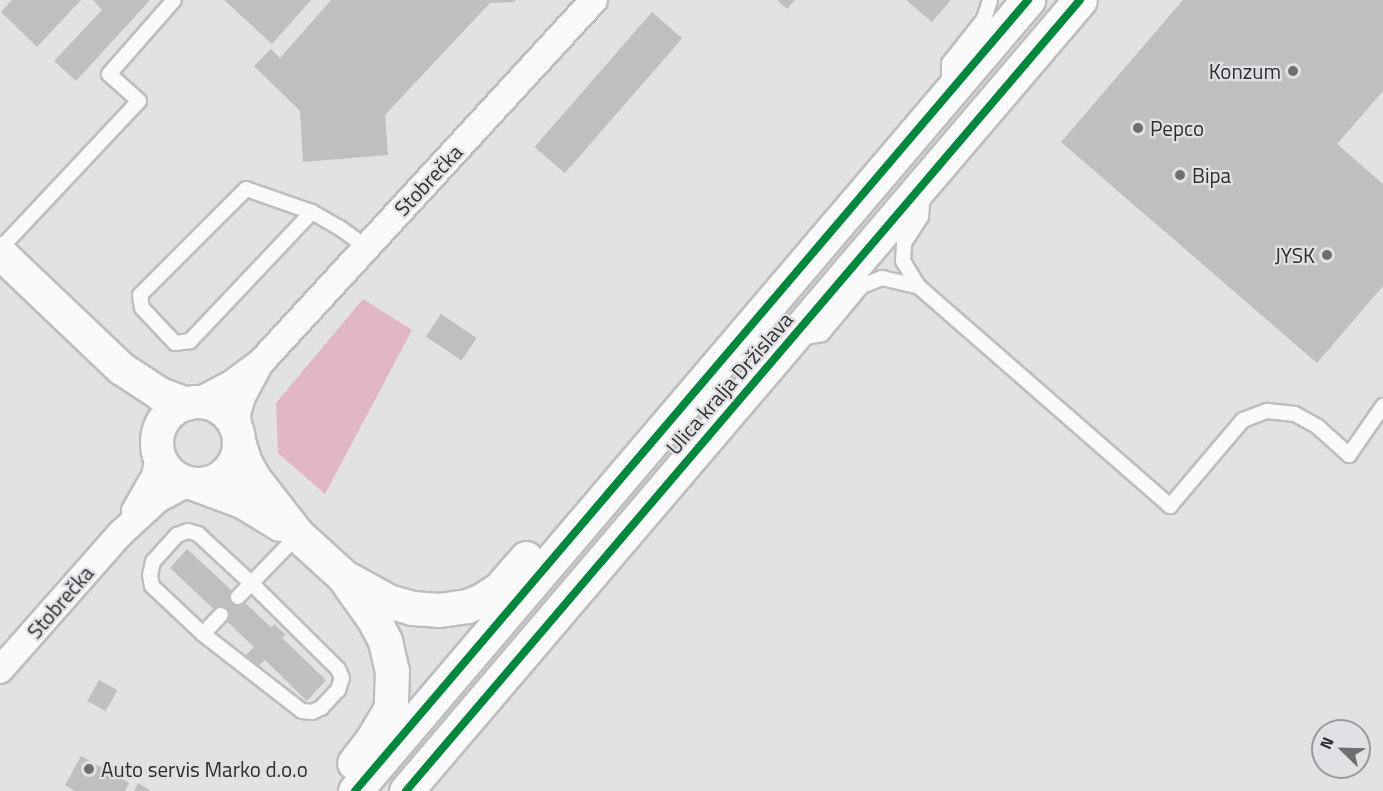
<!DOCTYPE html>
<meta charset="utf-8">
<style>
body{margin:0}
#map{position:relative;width:1383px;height:791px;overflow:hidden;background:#e2e1e4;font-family:"Titillium Web",sans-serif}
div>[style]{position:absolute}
.green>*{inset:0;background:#e1b7c4}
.building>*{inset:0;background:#bfbec0;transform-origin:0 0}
.roads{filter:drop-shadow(2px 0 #bebebf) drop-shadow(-2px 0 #bebebf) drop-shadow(0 2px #bebebf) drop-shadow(0 -2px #bebebf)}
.service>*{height:14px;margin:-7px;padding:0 7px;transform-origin:7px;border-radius:7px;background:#fbfafb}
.minor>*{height:26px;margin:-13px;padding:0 13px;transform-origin:13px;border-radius:13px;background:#fbfafb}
.tertiary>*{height:32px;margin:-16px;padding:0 16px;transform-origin:16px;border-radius:16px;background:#fbfafb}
.tertiary>.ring{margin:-16px;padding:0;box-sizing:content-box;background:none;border:32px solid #fbfafb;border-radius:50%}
.trunk>*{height:33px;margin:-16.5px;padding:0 16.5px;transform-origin:16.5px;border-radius:16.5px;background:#fbfafb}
.cycleway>*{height:8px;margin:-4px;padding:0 4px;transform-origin:4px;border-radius:4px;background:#00873e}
.dots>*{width:16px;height:16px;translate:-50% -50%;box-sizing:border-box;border:3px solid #e1e0e5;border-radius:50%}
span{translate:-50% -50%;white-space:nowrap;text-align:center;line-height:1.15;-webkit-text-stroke:4.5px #e1e0e5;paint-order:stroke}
.poi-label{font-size:21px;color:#2f2f31}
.right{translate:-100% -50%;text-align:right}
.left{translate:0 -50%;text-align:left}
.street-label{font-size:21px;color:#2f2f31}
.north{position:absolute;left:1311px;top:719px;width:60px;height:60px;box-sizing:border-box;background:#e1e0e5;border:2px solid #9a999d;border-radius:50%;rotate:293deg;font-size:16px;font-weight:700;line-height:24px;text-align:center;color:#2f2f31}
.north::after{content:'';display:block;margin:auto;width:21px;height:27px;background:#6e6d70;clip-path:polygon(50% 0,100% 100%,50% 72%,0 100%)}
</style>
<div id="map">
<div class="green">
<i style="clip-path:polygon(363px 299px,412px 330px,325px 494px,278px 453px,276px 403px)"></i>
</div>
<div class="building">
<i style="clip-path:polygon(12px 0,81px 0,37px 47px,1px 12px)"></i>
<i style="clip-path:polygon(93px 0,150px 0,76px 81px,54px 61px,102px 10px)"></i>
<i style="clip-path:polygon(224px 0,311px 0,272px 44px)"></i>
<i style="clip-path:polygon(331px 0,515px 0,515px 2px,490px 3px,385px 115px,388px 155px,303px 162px,300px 111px,254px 66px,271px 49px,280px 58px)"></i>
<i style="clip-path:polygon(777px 0,795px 0,787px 9px)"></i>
<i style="clip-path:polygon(906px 0,951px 0,932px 22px)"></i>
<i style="clip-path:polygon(1183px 0,1383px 0,1383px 91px,1337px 144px,1383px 184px,1383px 286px,1317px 363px,1061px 142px)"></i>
<i style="left:652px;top:12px;width:40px;height:179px;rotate:41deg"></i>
<i style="left:441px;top:314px;width:43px;height:27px;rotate:34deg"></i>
<i style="clip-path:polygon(187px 549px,271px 627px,274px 624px,286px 635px,282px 638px,326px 680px,307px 701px,265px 660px,258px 666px,246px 655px,254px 647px,170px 568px)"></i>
<i style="left:99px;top:680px;width:21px;height:24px;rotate:29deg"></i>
<i style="clip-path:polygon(81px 756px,129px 783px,125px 791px,75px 791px,65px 785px)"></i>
<i style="clip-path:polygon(138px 783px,151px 791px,134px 791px)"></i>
</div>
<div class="roads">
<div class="service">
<i style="left:949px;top:84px;width:21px;rotate:-90deg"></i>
<i style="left:949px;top:63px;width:56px;rotate:-51.5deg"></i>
<i style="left:984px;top:19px;width:20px;rotate:-72deg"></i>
<i style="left:923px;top:193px;width:24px;rotate:95deg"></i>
<i style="left:921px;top:217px;width:31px;rotate:123deg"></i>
<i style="left:904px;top:243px;width:18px;rotate:93deg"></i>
<i style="left:903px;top:261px;width:29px;rotate:59deg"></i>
<i style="left:918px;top:286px;width:335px;rotate:41.1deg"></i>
<i style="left:1170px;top:506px;width:113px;rotate:-49.7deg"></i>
<i style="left:1243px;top:420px;width:26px;rotate:-21deg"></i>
<i style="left:1267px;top:411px;width:28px;rotate:6deg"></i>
<i style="left:1295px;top:414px;width:26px;rotate:29deg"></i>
<i style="left:1318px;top:427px;width:42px;rotate:42.1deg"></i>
<i style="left:1349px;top:455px;width:60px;rotate:-55.2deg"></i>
<i style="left:312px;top:212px;width:178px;rotate:133.4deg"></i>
<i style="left:190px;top:341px;width:15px;rotate:172deg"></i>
<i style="left:175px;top:343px;width:48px;rotate:-133.3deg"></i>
<i style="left:142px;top:308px;width:13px;rotate:-99deg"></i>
<i style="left:140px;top:295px;width:150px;rotate:-45deg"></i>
<i style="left:246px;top:189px;width:70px;rotate:19.2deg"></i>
<i style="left:312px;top:212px;width:32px;rotate:30deg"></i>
<i style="left:340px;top:228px;width:32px;rotate:36deg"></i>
<i style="left:0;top:249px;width:203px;rotate:-46.8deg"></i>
<i style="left:139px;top:101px;width:40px;rotate:-138deg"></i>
<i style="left:109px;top:74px;width:98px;rotate:-48.7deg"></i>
<i style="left:798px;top:338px;width:24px;rotate:-9deg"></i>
<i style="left:822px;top:334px;width:62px;rotate:-50.2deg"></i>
<i style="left:862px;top:286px;width:22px;rotate:-22deg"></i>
<i style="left:882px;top:278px;width:37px;rotate:13deg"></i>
<i style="left:238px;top:597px;width:86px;rotate:-45.9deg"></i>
<i style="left:203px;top:634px;width:125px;rotate:37.9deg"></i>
<i style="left:302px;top:711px;width:10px;rotate:6deg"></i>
<i style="left:312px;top:712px;width:10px;rotate:-24deg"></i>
<i style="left:321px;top:708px;width:25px;rotate:-47deg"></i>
<i style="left:338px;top:690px;width:13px;rotate:-72deg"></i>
<i style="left:342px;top:678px;width:10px;rotate:-114deg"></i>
<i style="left:338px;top:669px;width:122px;rotate:-135.3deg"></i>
<i style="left:251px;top:583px;width:72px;rotate:-137.2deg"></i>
<i style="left:198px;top:534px;width:10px;rotate:-163deg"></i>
<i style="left:188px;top:531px;width:12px;rotate:160deg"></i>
<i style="left:177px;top:535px;width:36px;rotate:132deg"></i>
<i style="left:153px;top:562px;width:13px;rotate:103deg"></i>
<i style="left:150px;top:575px;width:11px;rotate:80deg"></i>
<i style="left:152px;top:586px;width:70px;rotate:43.3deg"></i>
<i style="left:203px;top:634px;width:26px;rotate:-47deg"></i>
</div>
<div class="minor">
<i style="left:197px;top:402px;width:41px;rotate:-27.8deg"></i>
<i style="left:233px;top:383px;width:36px;rotate:-37deg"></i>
<i style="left:262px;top:361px;width:490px;rotate:-47.4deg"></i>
<i style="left:238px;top:432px;width:18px;rotate:-93deg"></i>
<i style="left:237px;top:414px;width:18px;rotate:-74deg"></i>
<i style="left:242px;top:397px;width:32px;rotate:-62deg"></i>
<i style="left:135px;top:511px;width:40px;rotate:-60.3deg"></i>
<i style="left:155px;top:476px;width:19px;rotate:-78deg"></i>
<i style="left:0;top:670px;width:181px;rotate:-48.6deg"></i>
<i style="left:120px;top:534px;width:52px;rotate:-42.6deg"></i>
<i style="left:158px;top:499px;width:34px;rotate:-28deg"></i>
</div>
<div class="tertiary">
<i style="left:0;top:253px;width:168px;rotate:43.6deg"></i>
<i style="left:122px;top:369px;width:45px;rotate:33.3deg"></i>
<i style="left:160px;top:394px;width:29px;rotate:20deg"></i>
<i class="ring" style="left:157px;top:402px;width:50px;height:50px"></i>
</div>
<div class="trunk">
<i style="left:239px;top:444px;width:20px;rotate:72deg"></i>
<i style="left:245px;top:463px;width:20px;rotate:60deg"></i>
<i style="left:255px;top:480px;width:70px;rotate:52deg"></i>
<i style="left:298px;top:535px;width:61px;rotate:42.3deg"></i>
<i style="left:343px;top:576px;width:52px;rotate:54.5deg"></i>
<i style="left:373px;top:618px;width:26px;rotate:62deg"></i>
<i style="left:385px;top:641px;width:31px;rotate:77deg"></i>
<i style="left:392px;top:671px;width:37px;rotate:92deg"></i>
<i style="left:391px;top:708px;width:37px;rotate:121deg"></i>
<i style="left:372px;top:740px;width:29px;rotate:128deg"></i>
<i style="left:196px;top:484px;width:49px;rotate:20.3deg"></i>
<i style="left:242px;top:501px;width:44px;rotate:31.2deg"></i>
<i style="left:350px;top:580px;width:43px;rotate:28.9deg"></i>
<i style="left:388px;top:601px;width:25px;rotate:16deg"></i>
<i style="left:412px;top:608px;width:27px;rotate:4deg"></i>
<i style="left:439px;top:610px;width:28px;rotate:-8deg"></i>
<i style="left:467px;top:606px;width:16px;rotate:-22deg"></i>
<i style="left:482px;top:600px;width:20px;rotate:-33deg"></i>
<i style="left:499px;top:589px;width:41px;rotate:-48.9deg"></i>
<i style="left:355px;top:791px;width:1039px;rotate:-49.61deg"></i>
<i style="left:406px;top:791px;width:1039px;rotate:-49.57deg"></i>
</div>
</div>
<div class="cycleway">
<i style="left:355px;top:791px;width:1039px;rotate:-49.61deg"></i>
<i style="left:406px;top:791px;width:1039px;rotate:-49.57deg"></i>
</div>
<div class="dots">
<i style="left:1293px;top:71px;background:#6e6d70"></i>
<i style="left:1138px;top:128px;background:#6e6d70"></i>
<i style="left:1180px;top:175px;background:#6e6d70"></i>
<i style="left:1327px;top:255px;background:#6e6d70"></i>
<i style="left:89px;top:769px;background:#6e6d70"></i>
</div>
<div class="poi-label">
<span class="right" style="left:1281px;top:71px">Konzum</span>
<span class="left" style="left:1150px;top:128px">Pepco</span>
<span class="left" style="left:1192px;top:175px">Bipa</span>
<span class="right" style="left:1315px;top:255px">JYSK</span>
<span class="left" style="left:101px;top:769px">Auto servis Marko d.o.o</span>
</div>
<div class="street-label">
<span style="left:428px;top:180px;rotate:-47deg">Stobrečka</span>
<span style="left:729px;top:383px;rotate:-49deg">Ulica kralja Držislava</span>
<span style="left:60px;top:602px;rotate:-49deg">Stobrečka</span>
</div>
<div class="north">N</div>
</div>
